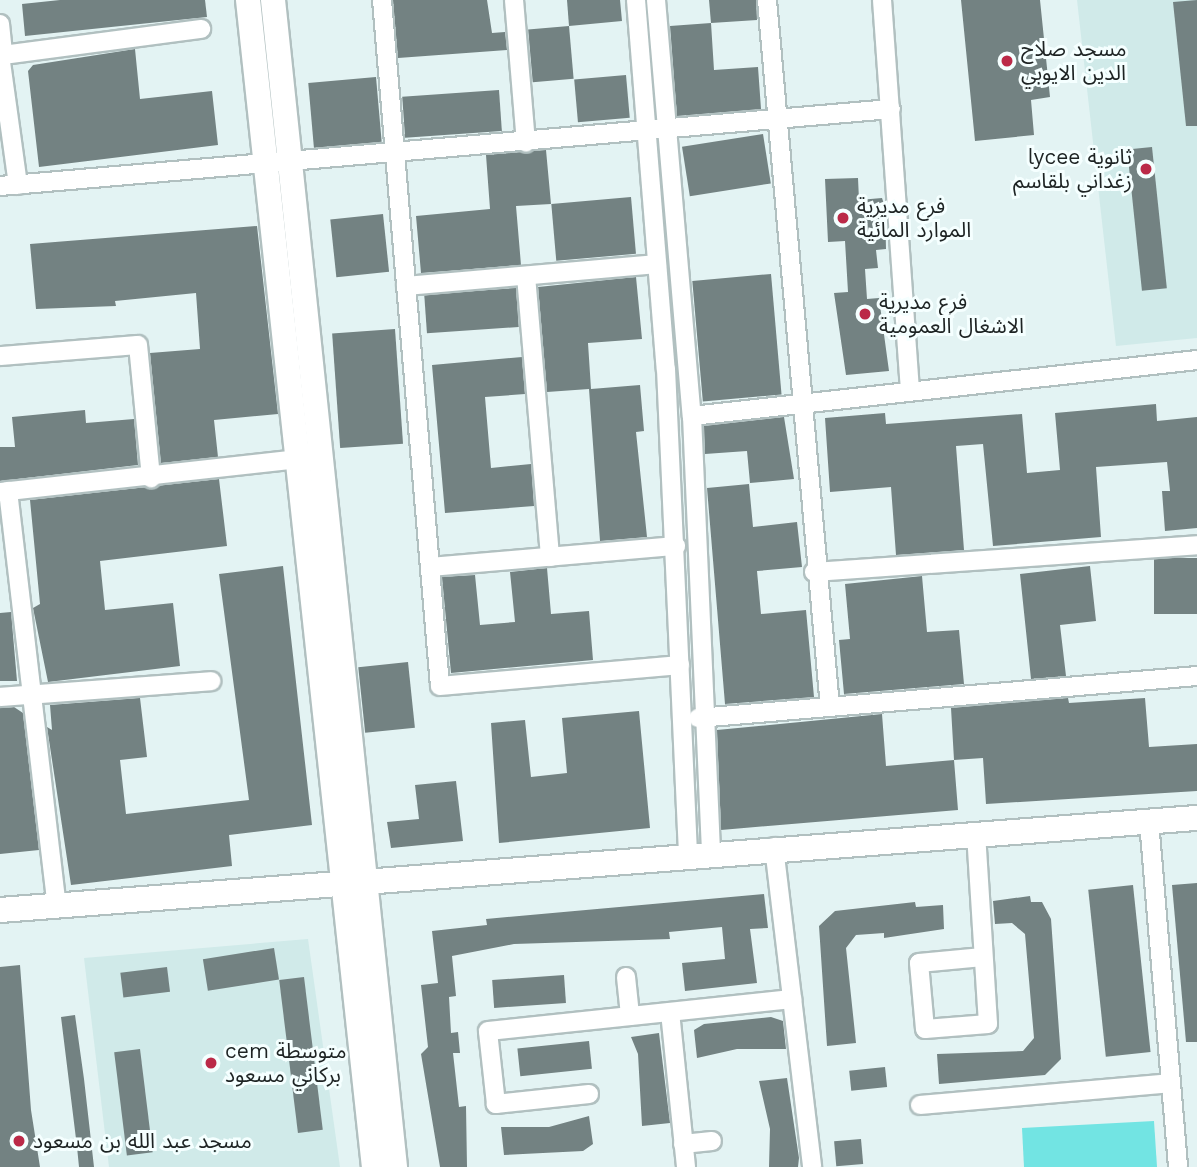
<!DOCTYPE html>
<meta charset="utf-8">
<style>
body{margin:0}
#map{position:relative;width:1197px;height:1167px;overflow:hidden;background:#e3f3f3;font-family:"Work Sans","Noto Sans Arabic",sans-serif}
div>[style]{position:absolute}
.built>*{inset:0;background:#d0eae9}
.green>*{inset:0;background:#72e4e3}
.building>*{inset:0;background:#738282;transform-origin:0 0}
.roads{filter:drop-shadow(2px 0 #b1c0c0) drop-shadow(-2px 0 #b1c0c0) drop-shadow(0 2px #b1c0c0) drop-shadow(0 -2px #b1c0c0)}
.street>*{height:18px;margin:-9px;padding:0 9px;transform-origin:9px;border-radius:9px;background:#fff}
.secondary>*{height:24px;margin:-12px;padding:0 12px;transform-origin:12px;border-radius:12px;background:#fff}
.dots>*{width:19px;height:19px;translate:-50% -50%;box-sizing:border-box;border:4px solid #f5ffff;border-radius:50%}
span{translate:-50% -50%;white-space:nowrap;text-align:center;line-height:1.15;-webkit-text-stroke:6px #f5ffff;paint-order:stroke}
.poi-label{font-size:21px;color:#1d2323}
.left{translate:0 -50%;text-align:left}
.right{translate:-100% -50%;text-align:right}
</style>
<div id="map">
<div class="built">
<i style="clip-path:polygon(1077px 0,1197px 0,1197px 338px,1116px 346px)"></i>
<i style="clip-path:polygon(308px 939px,340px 1167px,109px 1167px,84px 958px)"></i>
</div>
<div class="green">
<i style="clip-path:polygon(1154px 1121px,1157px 1167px,1024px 1167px,1022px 1128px)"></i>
</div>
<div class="building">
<i style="clip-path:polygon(60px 0,205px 0,207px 17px,25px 36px,22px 4px)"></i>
<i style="clip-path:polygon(393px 0,487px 0,492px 33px,505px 32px,507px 50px,398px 58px)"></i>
<i style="clip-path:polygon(567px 0,620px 0,622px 21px,569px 26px)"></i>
<i style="clip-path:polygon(709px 0,756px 0,757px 20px,711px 23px)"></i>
<i style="clip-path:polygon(961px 0,1040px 0,1050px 97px,1031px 100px,1034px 135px,975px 141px)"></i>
<i style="clip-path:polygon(1197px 0,1197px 126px,1186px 126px,1173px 2px)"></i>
<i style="clip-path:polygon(711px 23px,714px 70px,758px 67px,761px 109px,677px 116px,670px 26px)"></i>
<i style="left:569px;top:26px;width:53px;height:41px;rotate:85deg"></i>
<i style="clip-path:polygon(135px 49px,140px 99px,212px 91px,218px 145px,39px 167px,28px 71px,33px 65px)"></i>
<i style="left:626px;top:75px;width:43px;height:52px;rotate:85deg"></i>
<i style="left:376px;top:77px;width:65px;height:68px;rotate:85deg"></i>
<i style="left:499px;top:90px;width:41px;height:97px;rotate:86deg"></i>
<i style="left:763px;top:134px;width:50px;height:82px;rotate:81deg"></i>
<i style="left:1152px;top:147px;width:142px;height:25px;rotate:84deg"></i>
<i style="clip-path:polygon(546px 150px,551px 204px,516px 206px,521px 265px,421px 273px,416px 216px,490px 209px,486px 155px)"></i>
<i style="clip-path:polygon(858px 178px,859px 200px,882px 198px,885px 207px,886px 249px,876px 250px,878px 268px,865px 269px,867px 299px,879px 298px,889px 371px,846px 375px,834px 293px,848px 292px,845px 241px,828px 242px,825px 179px)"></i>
<i style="left:631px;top:197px;width:57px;height:80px;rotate:85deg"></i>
<i style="left:383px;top:214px;width:58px;height:53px;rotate:84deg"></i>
<i style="clip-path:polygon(257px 226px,278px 414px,214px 420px,218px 457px,161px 463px,150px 353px,200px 349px,196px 293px,115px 301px,116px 306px,36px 309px,30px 244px)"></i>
<i style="left:771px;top:274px;width:121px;height:79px;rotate:85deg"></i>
<i style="clip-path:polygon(636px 277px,642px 339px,588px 343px,591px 389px,640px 385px,644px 431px,636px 432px,647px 537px,600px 541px,589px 389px,547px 392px,538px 287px)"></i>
<i style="left:516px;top:288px;width:39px;height:92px;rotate:86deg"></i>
<i style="left:395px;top:329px;width:115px;height:63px;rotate:86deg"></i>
<i style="clip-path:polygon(522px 357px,525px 394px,485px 397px,491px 468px,531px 464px,534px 506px,445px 513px,432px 365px)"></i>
<i style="clip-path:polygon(1156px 404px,1157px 421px,1197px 417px,1197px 528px,1165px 531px,1162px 491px,1170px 491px,1167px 462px,1096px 467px,1101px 537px,993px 546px,983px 444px,956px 446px,964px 550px,896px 555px,891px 487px,830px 492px,825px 418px,885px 413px,886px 424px,1022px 414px,1027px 473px,1060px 470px,1055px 413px)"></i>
<i style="clip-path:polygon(85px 410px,86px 423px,134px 419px,138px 465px,0 481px,0 447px,15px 447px,12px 417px)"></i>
<i style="clip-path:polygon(784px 417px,794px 479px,750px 483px,747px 451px,705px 454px,704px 426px)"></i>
<i style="clip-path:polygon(219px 479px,227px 546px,100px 561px,105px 610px,173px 603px,180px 666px,48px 682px,33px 608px,40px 604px,30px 500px)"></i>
<i style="clip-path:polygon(749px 484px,753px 527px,797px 522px,802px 567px,757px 571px,761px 614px,806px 610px,814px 697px,725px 704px,707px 488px)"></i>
<i style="left:1197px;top:558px;width:56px;height:43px;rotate:90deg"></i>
<i style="clip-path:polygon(283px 566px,312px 825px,229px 835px,232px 866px,71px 885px,47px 727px,52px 730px,50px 705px,140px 698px,147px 757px,120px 760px,126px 814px,249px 800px,219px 574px)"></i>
<i style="clip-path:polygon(1090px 566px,1096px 621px,1060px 625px,1066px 676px,1031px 679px,1020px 574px)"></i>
<i style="clip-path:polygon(547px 568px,551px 614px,589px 611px,593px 660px,451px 673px,442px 577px,475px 575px,480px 625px,515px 622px,510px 572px)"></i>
<i style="clip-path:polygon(922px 576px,927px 632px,959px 630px,964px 684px,844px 694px,839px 640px,850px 639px,845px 584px)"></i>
<i style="clip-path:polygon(11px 612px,17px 681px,0 681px,0 613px)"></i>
<i style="left:408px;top:662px;width:66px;height:50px;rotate:84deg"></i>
<i style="clip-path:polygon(1068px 698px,1069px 703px,1145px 698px,1149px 747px,1197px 744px,1197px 791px,986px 804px,983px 758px,954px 760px,951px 708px)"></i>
<i style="clip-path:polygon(14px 707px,23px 713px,39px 850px,0 854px,0 708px)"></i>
<i style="clip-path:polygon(639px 711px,650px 828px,499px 843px,491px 723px,525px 720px,531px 777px,567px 773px,562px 718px)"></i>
<i style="clip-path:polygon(882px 714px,886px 766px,954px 760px,958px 810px,721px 830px,717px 730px)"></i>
<i style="clip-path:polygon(456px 781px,463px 841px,391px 848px,387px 822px,419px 819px,415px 785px)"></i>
<i style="clip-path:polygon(1197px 883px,1197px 1042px,1186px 1042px,1172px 885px)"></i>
<i style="left:1133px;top:885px;width:168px;height:45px;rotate:84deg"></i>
<i style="clip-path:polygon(764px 894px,768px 928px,750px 929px,757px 983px,685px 991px,682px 963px,725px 959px,722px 927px,669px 932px,670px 939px,514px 944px,452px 956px,456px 996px,449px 997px,451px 1033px,458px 1032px,460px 1053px,453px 1053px,459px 1107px,466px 1106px,467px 1167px,440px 1167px,421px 1054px,428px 1047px,421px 985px,438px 983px,432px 931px,487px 925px,486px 919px)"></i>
<i style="clip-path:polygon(1030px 896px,1031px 902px,1042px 902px,1051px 919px,1061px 1059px,1045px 1075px,939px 1084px,937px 1054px,1023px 1051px,1034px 1038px,1025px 934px,1012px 923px,995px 924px,993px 901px)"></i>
<i style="clip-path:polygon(915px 902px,916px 907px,943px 905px,944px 929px,884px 938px,884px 933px,856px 935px,846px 948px,856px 1043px,827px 1046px,819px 926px,835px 911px)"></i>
<i style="left:274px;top:948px;width:32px;height:72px;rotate:81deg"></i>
<i style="clip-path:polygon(20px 965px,31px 1110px,40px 1167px,0 1167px,0 967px)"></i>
<i style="left:167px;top:967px;width:25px;height:47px;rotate:83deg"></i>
<i style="left:564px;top:975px;width:28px;height:72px;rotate:86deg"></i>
<i style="left:304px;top:977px;width:154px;height:25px;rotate:83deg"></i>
<i style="clip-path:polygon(75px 1015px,84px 1079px,94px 1167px,79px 1167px,77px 1147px,61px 1017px)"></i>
<i style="clip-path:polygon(771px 1017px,783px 1021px,786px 1049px,737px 1049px,697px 1058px,694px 1030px,704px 1024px)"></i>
<i style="clip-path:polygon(659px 1033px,670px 1123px,642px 1126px,638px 1054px,631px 1037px)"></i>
<i style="left:589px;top:1041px;width:28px;height:72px;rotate:84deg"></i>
<i style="left:140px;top:1049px;width:104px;height:26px;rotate:83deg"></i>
<i style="left:885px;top:1067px;width:20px;height:36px;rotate:84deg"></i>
<i style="clip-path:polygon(787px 1078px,799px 1158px,798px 1167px,769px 1167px,770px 1129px,759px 1081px)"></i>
<i style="clip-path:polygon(589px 1116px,593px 1144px,583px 1151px,504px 1155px,501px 1127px,549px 1127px)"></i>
<i style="left:861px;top:1139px;width:25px;height:27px;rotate:85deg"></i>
</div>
<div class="roads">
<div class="street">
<i style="left:382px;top:0;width:688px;rotate:85.17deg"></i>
<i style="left:440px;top:686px;width:241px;rotate:-5deg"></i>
<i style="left:514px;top:0;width:143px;rotate:85.2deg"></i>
<i style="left:636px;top:0;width:370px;rotate:85.4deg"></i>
<i style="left:666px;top:369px;width:488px;rotate:87.4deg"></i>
<i style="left:656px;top:0;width:418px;rotate:85.1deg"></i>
<i style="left:692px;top:416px;width:440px;rotate:87.5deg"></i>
<i style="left:767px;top:0;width:710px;rotate:84.91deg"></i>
<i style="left:882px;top:0;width:392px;rotate:85.9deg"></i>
<i style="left:0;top:24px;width:31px;rotate:84deg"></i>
<i style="left:3px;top:55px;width:200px;rotate:-7.5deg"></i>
<i style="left:0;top:55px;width:131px;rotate:82.1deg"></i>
<i style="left:0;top:186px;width:894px;rotate:-4.94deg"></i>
<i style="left:526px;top:276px;width:282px;rotate:85.1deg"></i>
<i style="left:406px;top:286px;width:252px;rotate:-5deg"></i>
<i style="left:0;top:356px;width:138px;rotate:-4.6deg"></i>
<i style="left:138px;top:345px;width:134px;rotate:84.4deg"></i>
<i style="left:692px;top:416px;width:508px;rotate:-6.33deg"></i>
<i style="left:8px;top:491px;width:418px;rotate:83.3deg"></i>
<i style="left:0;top:492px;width:312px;rotate:-6.3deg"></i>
<i style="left:430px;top:567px;width:247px;rotate:-4.9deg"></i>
<i style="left:814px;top:572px;width:384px;rotate:-4deg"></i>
<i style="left:0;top:697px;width:212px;rotate:-4.3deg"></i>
<i style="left:698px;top:718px;width:501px;rotate:-4.81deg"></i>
<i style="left:1149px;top:821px;width:347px;rotate:85.2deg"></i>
<i style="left:976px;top:833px;width:191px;rotate:86.4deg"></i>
<i style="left:988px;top:1024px;width:63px;rotate:175.5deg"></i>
<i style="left:925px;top:1029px;width:66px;rotate:-95.2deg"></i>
<i style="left:919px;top:963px;width:64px;rotate:-5.4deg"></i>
<i style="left:774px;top:847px;width:322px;rotate:83.2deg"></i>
<i style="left:626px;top:977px;width:39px;rotate:84deg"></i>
<i style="left:670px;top:1012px;width:156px;rotate:84.1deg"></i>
<i style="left:589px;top:1094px;width:94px;rotate:173.9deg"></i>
<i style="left:496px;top:1104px;width:73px;rotate:-96.3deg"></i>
<i style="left:488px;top:1031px;width:306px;rotate:-6deg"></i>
<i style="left:920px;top:1105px;width:250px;rotate:-5deg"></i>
<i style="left:683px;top:1144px;width:29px;rotate:-6deg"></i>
</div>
<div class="secondary">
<i style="left:248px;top:0;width:1174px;rotate:83.84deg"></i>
<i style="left:273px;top:0;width:1173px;rotate:84.03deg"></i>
<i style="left:0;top:910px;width:1201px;rotate:-4.4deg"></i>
</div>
</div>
<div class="dots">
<i style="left:1007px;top:61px;background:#bb2a48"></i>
<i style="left:1146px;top:169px;background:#bb2a48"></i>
<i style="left:843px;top:218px;background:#bb2a48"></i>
<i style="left:865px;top:314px;background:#bb2a48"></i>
<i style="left:211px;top:1063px;background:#bb2a48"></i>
<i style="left:19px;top:1141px;background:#bb2a48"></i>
</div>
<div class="poi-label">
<span class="left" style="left:1021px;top:61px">مسجد صلاح<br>الدين الايوبي</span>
<span class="right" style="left:1132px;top:169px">lycee ثانوية<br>زغداني بلقاسم</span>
<span class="left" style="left:857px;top:218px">فرع مديرية<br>الموارد المائية</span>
<span class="left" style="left:879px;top:314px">فرع مديرية<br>الاشغال العمومية</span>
<span class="left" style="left:225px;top:1063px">cem متوسطة<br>بركاني مسعود</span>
<span class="left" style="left:33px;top:1141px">مسجد عبد الله بن مسعود</span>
</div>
</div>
